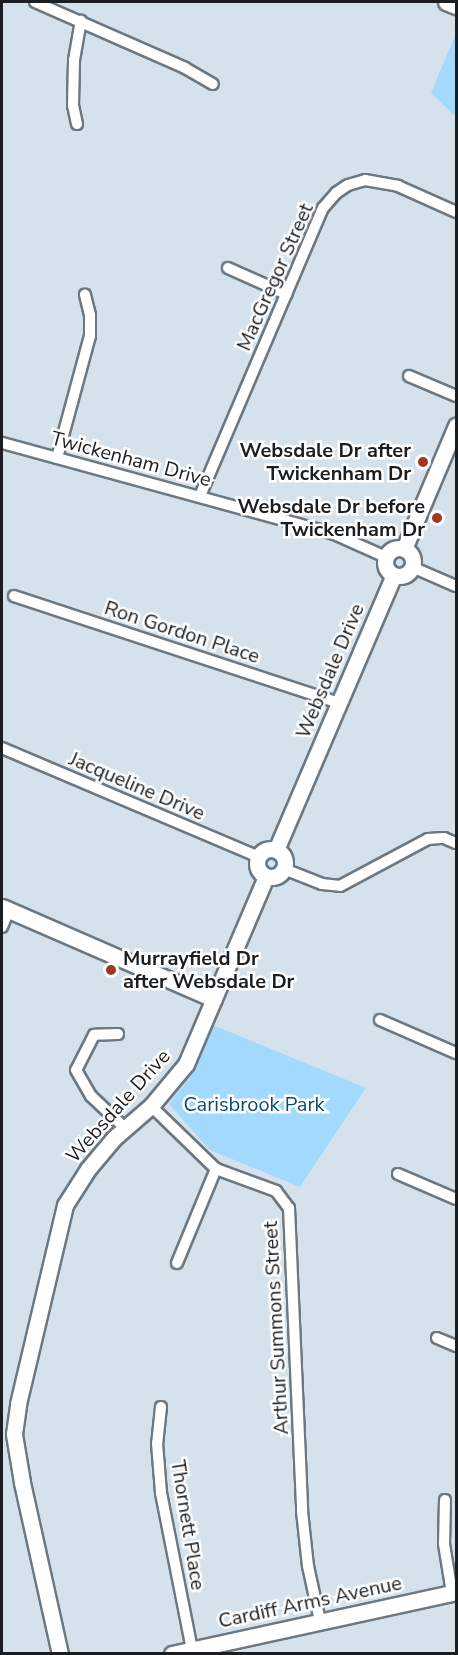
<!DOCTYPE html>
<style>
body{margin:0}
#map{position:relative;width:458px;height:1655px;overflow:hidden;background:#d5e2ec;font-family:"Nunito Sans",sans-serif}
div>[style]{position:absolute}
.green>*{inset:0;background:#a3d9fd}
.roads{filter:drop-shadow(2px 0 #6c7881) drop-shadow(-2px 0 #6c7881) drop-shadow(0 2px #6c7881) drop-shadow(0 -2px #6c7881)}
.street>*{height:10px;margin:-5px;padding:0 5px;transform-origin:5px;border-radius:5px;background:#fff}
.secondary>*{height:15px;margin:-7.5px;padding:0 7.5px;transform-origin:7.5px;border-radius:7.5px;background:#fff}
.secondary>.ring{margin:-7.5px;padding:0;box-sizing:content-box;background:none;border:15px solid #fff;border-radius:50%}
.dots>*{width:16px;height:16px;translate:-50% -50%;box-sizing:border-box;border:3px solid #fff;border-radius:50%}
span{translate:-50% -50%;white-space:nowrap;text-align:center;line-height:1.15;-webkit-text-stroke:5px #fff;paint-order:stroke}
.street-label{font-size:20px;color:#1a1e22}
.poi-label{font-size:20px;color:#1a1e22;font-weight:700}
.right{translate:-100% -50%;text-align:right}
.left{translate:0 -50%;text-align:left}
.park-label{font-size:20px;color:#0c4c6e}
.frame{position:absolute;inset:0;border:3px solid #1a1e22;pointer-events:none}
</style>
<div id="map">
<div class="green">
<i style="clip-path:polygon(455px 36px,456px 37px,456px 117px,431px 93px)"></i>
<i style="clip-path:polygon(213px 1025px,366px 1088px,300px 1187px,210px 1150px,169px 1104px,194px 1072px)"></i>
</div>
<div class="roads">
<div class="street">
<i style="left:35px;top:2px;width:164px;rotate:23.7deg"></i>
<i style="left:185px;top:68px;width:32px;rotate:30deg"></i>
<i style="left:77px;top:124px;width:19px;rotate:-102deg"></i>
<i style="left:73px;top:105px;width:45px;rotate:-88.7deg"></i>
<i style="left:74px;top:60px;width:40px;rotate:-80deg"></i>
<i style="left:228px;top:268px;width:64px;rotate:24.1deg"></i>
<i style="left:409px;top:376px;width:51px;rotate:23.1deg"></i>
<i style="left:2px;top:443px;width:344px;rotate:15.3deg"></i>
<i style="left:334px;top:534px;width:57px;rotate:23.9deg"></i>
<i style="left:57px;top:458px;width:126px;rotate:-74.9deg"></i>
<i style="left:90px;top:336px;width:21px;rotate:-90deg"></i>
<i style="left:90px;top:315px;width:21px;rotate:-104deg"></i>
<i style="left:200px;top:496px;width:313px;rotate:-66.9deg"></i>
<i style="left:323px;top:208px;width:20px;rotate:-49deg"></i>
<i style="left:336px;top:193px;width:14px;rotate:-34deg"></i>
<i style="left:348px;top:185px;width:18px;rotate:-16deg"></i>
<i style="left:365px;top:180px;width:34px;rotate:10deg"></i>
<i style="left:398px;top:186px;width:64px;rotate:24.1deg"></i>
<i style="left:412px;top:567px;width:48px;rotate:23.4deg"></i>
<i style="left:14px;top:596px;width:342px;rotate:18.2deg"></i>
<i style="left:2px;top:748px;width:279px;rotate:23deg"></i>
<i style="left:284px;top:869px;width:41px;rotate:21.5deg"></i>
<i style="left:322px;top:884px;width:18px;rotate:6deg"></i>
<i style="left:340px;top:886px;width:100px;rotate:-28.1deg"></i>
<i style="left:428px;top:839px;width:16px;rotate:-4deg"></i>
<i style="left:444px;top:838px;width:13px;rotate:23deg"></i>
<i style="left:2px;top:927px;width:18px;rotate:-68deg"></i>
<i style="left:380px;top:1020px;width:83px;rotate:23.5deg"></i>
<i style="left:118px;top:1034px;width:24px;rotate:178deg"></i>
<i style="left:94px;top:1035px;width:39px;rotate:117deg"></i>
<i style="left:76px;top:1070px;width:30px;rotate:60deg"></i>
<i style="left:91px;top:1096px;width:47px;rotate:43.3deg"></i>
<i style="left:151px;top:1106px;width:91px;rotate:44.1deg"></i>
<i style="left:216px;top:1169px;width:64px;rotate:20.1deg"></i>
<i style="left:276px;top:1191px;width:21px;rotate:53deg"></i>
<i style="left:289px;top:1208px;width:303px;rotate:87.5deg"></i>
<i style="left:302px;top:1511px;width:55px;rotate:83.8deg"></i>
<i style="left:308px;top:1566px;width:56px;rotate:77.7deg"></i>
<i style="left:398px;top:1174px;width:63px;rotate:23.3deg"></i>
<i style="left:177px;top:1263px;width:102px;rotate:-67.5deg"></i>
<i style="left:437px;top:1338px;width:21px;rotate:23deg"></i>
<i style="left:161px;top:1407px;width:36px;rotate:96deg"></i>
<i style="left:157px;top:1443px;width:50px;rotate:85.4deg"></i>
<i style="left:161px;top:1493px;width:159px;rotate:78.8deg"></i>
<i style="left:445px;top:1500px;width:44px;rotate:91.3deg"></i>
<i style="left:444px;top:1544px;width:50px;rotate:80.7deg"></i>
</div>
<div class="secondary">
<i style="left:446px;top:2px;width:11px;rotate:22deg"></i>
<i class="ring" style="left:385px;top:548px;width:13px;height:13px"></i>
<i style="left:404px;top:549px;width:134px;rotate:-67.1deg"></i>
<i class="ring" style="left:257px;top:849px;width:13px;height:13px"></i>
<i style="left:276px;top:850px;width:299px;rotate:-66.8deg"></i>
<i style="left:2px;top:907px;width:231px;rotate:23.5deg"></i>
<i style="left:60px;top:1654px;width:176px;rotate:-102.5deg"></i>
<i style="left:22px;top:1482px;width:49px;rotate:-99.5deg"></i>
<i style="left:14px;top:1434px;width:30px;rotate:-82deg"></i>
<i style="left:18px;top:1404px;width:204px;rotate:-76.7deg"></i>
<i style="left:65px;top:1205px;width:43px;rotate:-57.4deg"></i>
<i style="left:88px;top:1169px;width:40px;rotate:-50deg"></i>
<i style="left:114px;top:1138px;width:49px;rotate:-40.9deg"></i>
<i style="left:151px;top:1106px;width:55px;rotate:-50.2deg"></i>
<i style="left:186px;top:1064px;width:204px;rotate:-66.9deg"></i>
<i style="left:172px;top:1654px;width:291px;rotate:-12.3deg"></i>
</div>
</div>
<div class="dots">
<i style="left:423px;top:462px;background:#a0371f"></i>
<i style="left:437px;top:518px;background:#a0371f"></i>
<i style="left:111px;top:970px;background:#a0371f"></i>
</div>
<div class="street-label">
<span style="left:275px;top:277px;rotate:-66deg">MacGregor Street</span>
<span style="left:131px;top:459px;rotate:15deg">Twickenham Drive</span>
<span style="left:182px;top:632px;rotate:18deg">Ron Gordon Place</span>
<span style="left:330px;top:671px;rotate:-67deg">Websdale Drive</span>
<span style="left:137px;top:786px;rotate:23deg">Jacqueline Drive</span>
<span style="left:118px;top:1106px;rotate:-48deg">Websdale Drive</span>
<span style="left:276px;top:1328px;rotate:-93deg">Arthur Summons Street</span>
<span style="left:188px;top:1525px;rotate:81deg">Thornett Place</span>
<span style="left:310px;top:1602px;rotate:-12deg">Cardiff Arms Avenue</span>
</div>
<div class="poi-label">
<span class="right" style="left:411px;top:462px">Websdale Dr after<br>Twickenham Dr</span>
<span class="right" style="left:425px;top:518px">Websdale Dr before<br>Twickenham Dr</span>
<span class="left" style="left:123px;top:970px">Murrayfield Dr<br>after Websdale Dr</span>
</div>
<div class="park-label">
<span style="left:254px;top:1104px">Carisbrook Park</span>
</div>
<div class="frame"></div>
</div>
